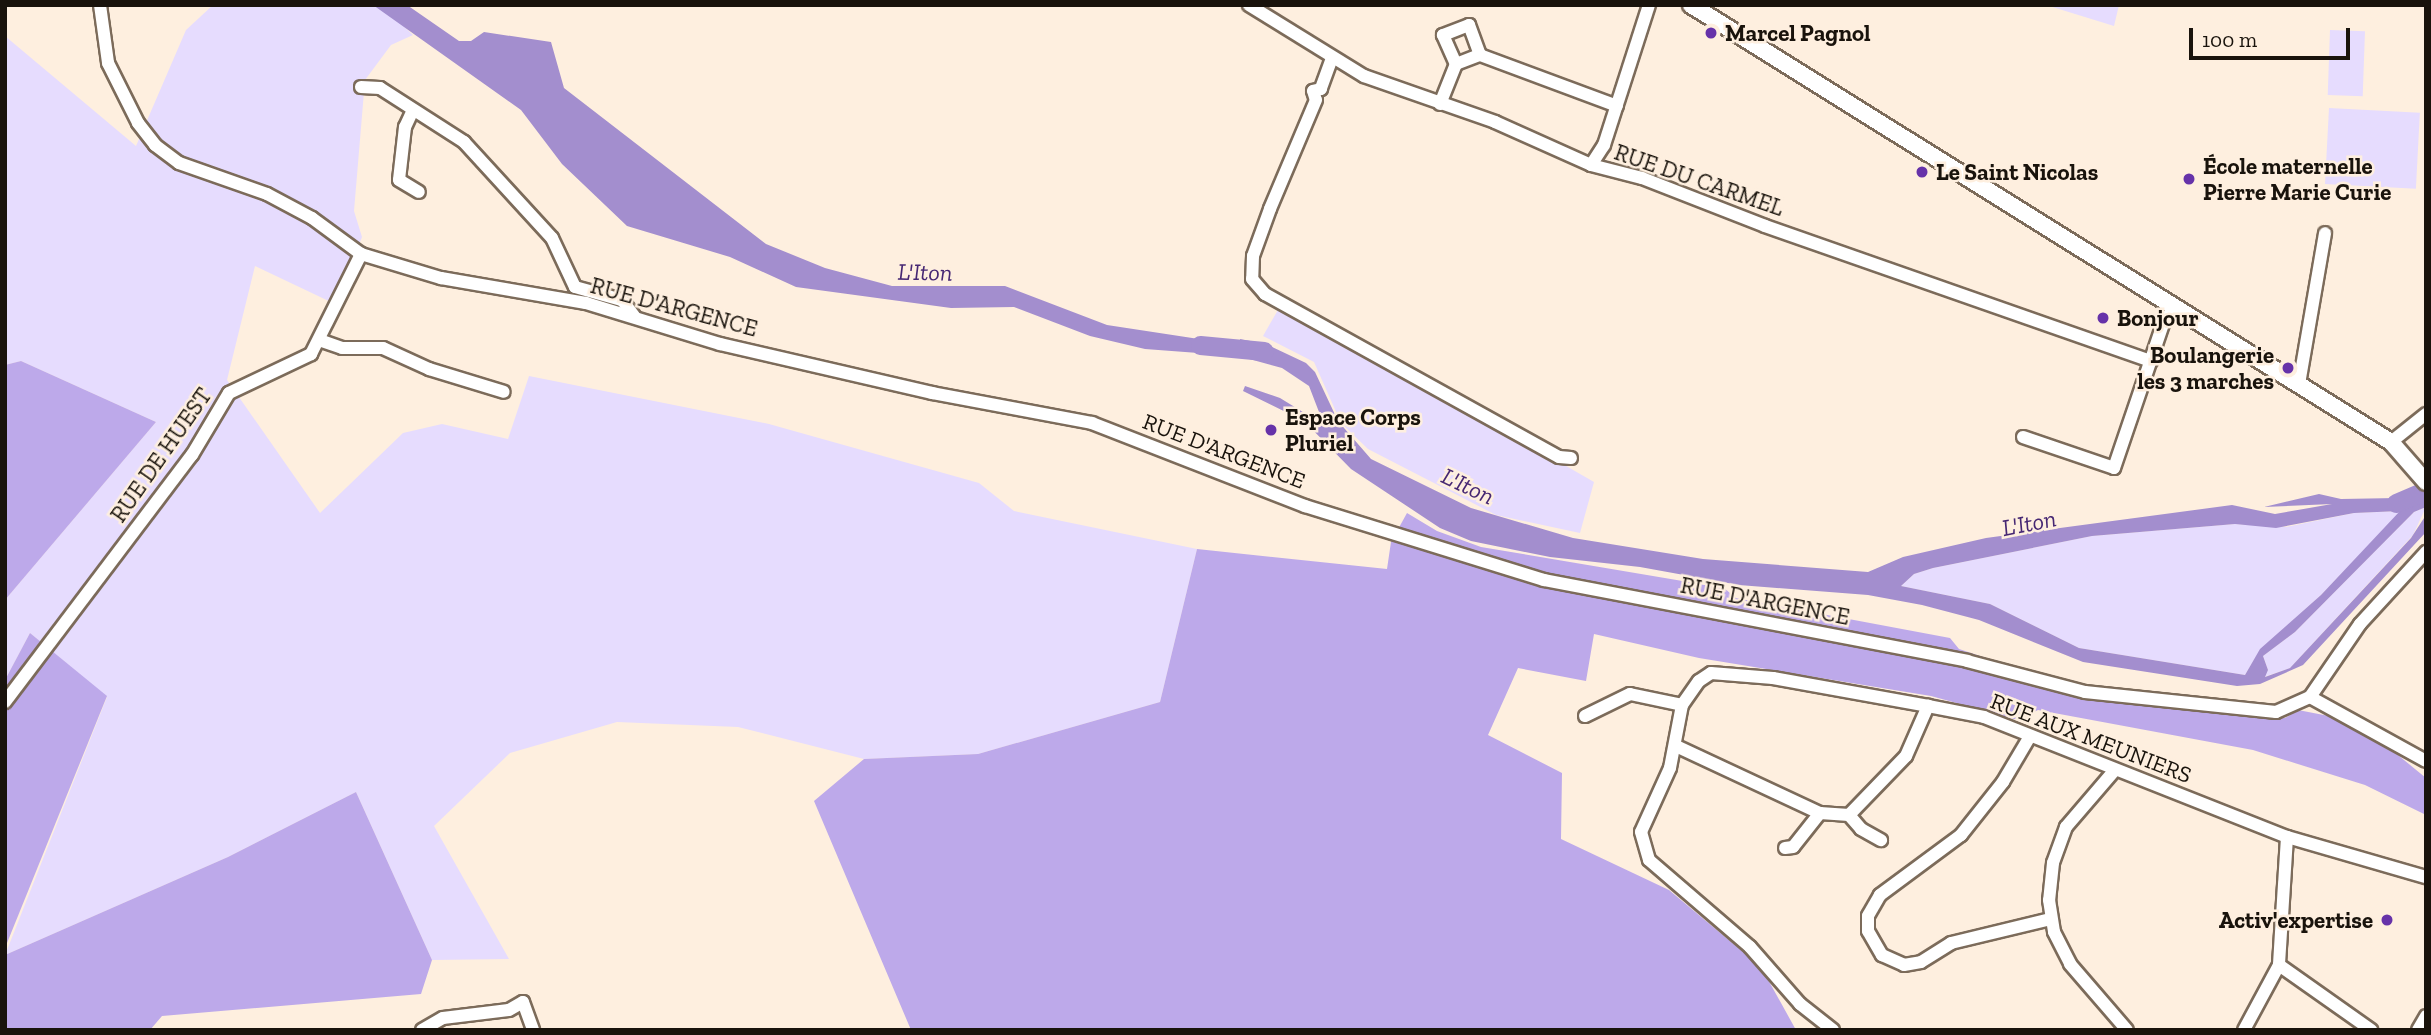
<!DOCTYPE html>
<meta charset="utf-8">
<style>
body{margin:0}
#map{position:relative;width:2431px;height:1035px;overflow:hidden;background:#feefdf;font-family:"Zilla Slab",serif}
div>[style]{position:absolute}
.green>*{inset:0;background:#e6dcfe;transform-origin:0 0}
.forest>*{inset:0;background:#bda9ea}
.water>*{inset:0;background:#a38ece}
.river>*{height:19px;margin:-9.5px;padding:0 9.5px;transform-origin:9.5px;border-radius:9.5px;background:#a38ece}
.roads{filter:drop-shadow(2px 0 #7c6b5a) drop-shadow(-2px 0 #7c6b5a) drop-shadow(0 2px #7c6b5a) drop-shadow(0 -2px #7c6b5a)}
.minor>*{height:12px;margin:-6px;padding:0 6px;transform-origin:6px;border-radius:6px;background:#fff}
.major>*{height:16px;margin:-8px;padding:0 8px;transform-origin:8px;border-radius:8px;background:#fff}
.dots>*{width:19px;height:19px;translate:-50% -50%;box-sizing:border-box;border:4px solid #feefdf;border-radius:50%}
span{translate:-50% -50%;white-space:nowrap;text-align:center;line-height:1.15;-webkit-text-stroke:5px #feefdf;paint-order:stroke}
.poi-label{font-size:23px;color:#19130c;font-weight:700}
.left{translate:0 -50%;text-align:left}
.right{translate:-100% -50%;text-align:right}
.street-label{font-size:23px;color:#19130c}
.water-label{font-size:24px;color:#462773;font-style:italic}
.frame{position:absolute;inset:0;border:7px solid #19130c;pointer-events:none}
.scale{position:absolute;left:2189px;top:28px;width:161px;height:32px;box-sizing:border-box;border:4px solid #19130c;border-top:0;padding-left:9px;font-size:21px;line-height:24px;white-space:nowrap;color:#19130c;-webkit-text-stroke:5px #feefdf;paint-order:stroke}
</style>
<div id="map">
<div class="green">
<i style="clip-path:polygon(213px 5px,381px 5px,413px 35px,391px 45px,365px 80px,354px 211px,362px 237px,335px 304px,255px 266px,227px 380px,320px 513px,403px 433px,442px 424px,508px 439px,529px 376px,769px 424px,979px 483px,1014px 511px,1197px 549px,1160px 702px,978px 754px,864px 759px,738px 727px,617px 722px,510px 753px,434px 826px,509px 959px,432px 960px,356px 792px,228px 857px,5px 955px,107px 697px,30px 633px,5px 680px,5px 600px,156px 422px,21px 361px,5px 365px,5px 36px,136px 146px,186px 30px)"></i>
<i style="clip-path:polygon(2046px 5px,2119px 5px,2114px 26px)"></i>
<i style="left:2330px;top:30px;width:35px;height:65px;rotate:2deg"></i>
<i style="left:2329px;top:108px;width:91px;height:76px;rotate:3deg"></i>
<i style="clip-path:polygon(1282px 303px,1594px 482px,1580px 533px,1496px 515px,1368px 449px,1341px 423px,1314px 362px,1263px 336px)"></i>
<i style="clip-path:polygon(2426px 507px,2413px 535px,2290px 668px,2264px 677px,2268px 670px,2263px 656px,2295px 632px,2414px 512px)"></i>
<i style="clip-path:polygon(2401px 511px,2321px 595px,2260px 650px,2245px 675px,2079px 648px,1990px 604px,1901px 586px,1914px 574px,1933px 568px,2092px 536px,2235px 524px,2286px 527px,2354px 513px)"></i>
</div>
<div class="forest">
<i style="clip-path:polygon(21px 361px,156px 422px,5px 600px,5px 365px)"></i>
<i style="clip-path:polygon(1407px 513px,1437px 531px,1481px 547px,1724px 588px,1736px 598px,1950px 638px,1959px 649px,2101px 696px,2209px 713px,2285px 718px,2298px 710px,2334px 717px,2371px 733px,2426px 778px,2426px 815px,2365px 785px,2253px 750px,2038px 710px,2018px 720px,1931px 696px,1699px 658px,1594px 634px,1586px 681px,1518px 668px,1488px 735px,1562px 773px,1561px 839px,1669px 890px,1761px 967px,1796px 1030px,911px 1030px,814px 801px,864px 759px,978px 754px,1160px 702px,1197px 549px,1387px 569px,1391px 542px)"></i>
<i style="clip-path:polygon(30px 633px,107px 696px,5px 948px,5px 680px)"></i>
<i style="clip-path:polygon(356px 792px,432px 960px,421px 994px,162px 1016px,150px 1030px,5px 1030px,5px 955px,228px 857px)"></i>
</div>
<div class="water">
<i style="clip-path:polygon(373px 5px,407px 5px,459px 41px,471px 41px,484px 32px,551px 42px,564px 88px,766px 244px,825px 268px,892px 286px,1005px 286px,1107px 325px,1225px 343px,1225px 355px,1145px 349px,1090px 336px,1014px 307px,951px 308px,796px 287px,730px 257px,627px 226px,562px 164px,521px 110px)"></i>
<i style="clip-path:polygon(evenodd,1240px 339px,1266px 344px,1306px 363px,1315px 372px,1338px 421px,1371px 459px,1471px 508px,1573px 538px,1703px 559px,1868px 572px,1903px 557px,1986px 538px,2232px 505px,2275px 514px,2332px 504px,2264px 507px,2319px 494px,2341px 499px,2397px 498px,2415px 488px,2426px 498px,2426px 507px,2414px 512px,2295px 632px,2263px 656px,2268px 670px,2265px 677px,2290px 668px,2411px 538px,2426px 515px,2426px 532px,2303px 665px,2260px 684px,2237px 686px,2083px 662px,1979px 620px,1922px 605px,1868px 595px,1739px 585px,1640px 567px,1550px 557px,1471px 541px,1440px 528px,1351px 469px,1304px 421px,1243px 391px,1245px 386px,1280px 398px,1324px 425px,1309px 386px,1282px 368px,1242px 357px,1240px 339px,2400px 511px,2321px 595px,2260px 649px,2245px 675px,2079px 648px,1990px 604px,1901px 586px,1914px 574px,1933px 568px,2092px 536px,2235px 524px,2276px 528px,2354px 513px,2400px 511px)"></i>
</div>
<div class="river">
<i style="left:1200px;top:345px;width:64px;rotate:5.4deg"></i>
<i style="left:2396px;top:503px;width:33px;rotate:-23deg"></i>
</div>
<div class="roads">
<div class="minor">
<i style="left:100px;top:5px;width:59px;rotate:82.1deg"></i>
<i style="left:108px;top:63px;width:67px;rotate:63.4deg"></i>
<i style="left:138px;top:123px;width:28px;rotate:52deg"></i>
<i style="left:155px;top:145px;width:30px;rotate:37deg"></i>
<i style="left:179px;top:163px;width:93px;rotate:19.4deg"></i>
<i style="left:267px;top:194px;width:51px;rotate:28.1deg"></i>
<i style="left:312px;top:218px;width:61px;rotate:36.3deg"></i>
<i style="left:361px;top:254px;width:84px;rotate:16.7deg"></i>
<i style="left:441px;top:278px;width:147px;rotate:9.8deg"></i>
<i style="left:586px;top:303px;width:140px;rotate:17deg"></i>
<i style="left:720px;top:344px;width:218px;rotate:13deg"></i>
<i style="left:932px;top:393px;width:163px;rotate:10.6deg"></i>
<i style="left:1092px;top:423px;width:229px;rotate:21.3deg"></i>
<i style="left:1305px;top:506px;width:250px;rotate:17.2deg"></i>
<i style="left:1544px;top:580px;width:431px;rotate:10.8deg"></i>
<i style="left:1967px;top:661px;width:122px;rotate:14.7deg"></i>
<i style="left:2085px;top:692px;width:192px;rotate:6deg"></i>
<i style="left:2276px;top:712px;width:37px;rotate:-24deg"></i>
<i style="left:2310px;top:697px;width:88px;rotate:-55.6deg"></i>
<i style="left:2360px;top:624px;width:98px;rotate:-47.5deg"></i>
<i style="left:1249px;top:5px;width:135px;rotate:31.7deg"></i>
<i style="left:1364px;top:76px;width:139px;rotate:19.3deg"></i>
<i style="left:1495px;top:122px;width:105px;rotate:24.1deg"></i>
<i style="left:1591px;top:165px;width:53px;rotate:14.3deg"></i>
<i style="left:1642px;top:178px;width:132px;rotate:21.3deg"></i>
<i style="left:1765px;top:226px;width:409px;rotate:19.3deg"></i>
<i style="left:1480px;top:55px;width:146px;rotate:20.4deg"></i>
<i style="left:1332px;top:58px;width:33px;rotate:110deg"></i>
<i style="left:1321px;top:89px;width:8px;rotate:166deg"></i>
<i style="left:1313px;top:91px;width:9px;rotate:72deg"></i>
<i style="left:1316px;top:100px;width:118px;rotate:112.9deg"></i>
<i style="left:1270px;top:209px;width:50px;rotate:109.9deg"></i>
<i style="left:1253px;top:256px;width:23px;rotate:92deg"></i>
<i style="left:1252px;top:279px;width:20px;rotate:49deg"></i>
<i style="left:1265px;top:294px;width:336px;rotate:29deg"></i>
<i style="left:1559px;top:457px;width:12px;rotate:5deg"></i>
<i style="left:361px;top:87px;width:19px;rotate:3deg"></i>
<i style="left:380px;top:88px;width:100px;rotate:32.7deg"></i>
<i style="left:464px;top:142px;width:130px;rotate:47.5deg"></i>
<i style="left:552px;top:238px;width:54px;rotate:64.9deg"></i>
<i style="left:575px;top:287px;width:49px;rotate:15.5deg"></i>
<i style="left:622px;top:300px;width:20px;rotate:53deg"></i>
<i style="left:1440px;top:104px;width:43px;rotate:-68.2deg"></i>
<i style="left:1456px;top:64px;width:26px;rotate:-21deg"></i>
<i style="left:1480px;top:55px;width:32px;rotate:-110deg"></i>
<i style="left:1469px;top:25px;width:28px;rotate:159deg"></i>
<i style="left:1443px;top:35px;width:32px;rotate:66deg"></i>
<i style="left:413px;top:110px;width:19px;rotate:115deg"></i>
<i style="left:405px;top:127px;width:53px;rotate:96.5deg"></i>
<i style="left:399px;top:180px;width:23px;rotate:31deg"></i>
<i style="left:1591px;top:165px;width:24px;rotate:-57deg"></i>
<i style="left:1604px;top:145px;width:147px;rotate:-72.2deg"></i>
<i style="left:322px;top:341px;width:21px;rotate:19deg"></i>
<i style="left:342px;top:348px;width:41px"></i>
<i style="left:383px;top:348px;width:51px;rotate:24.5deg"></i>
<i style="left:429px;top:369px;width:78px;rotate:17deg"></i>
<i style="left:2299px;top:384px;width:153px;rotate:-80.2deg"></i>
<i style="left:2023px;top:437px;width:96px;rotate:18.8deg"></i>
<i style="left:2114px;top:468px;width:155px;rotate:-71.2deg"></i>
<i style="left:2164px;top:321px;width:16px;rotate:-52deg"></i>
<i style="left:2391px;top:442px;width:45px;rotate:-38.7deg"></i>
<i style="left:2310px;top:697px;width:132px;rotate:28.9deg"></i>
<i style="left:5px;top:702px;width:310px;rotate:-52.9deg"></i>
<i style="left:192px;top:455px;width:72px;rotate:-59.2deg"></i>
<i style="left:229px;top:393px;width:91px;rotate:-25.4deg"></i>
<i style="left:311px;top:354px;width:112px;rotate:-63.4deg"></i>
<i style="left:1682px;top:705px;width:64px;rotate:100.8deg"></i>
<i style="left:1670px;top:768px;width:70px;rotate:114.4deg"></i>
<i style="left:1641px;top:832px;width:29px;rotate:74deg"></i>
<i style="left:1649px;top:860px;width:133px;rotate:40.7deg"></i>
<i style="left:1750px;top:947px;width:76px;rotate:48.7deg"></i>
<i style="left:1800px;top:1004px;width:42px;rotate:38.2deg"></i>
<i style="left:1585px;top:716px;width:50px;rotate:-26.1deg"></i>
<i style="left:1630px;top:694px;width:53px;rotate:11.9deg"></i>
<i style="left:1682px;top:705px;width:29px;rotate:-55deg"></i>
<i style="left:1699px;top:681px;width:14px;rotate:-34deg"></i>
<i style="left:1711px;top:673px;width:62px;rotate:4.6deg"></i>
<i style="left:1773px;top:678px;width:158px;rotate:10.2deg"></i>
<i style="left:1928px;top:706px;width:57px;rotate:11.1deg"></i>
<i style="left:1984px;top:717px;width:326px;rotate:21.6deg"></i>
<i style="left:2287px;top:837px;width:145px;rotate:16.1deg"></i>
<i style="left:2029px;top:738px;width:51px;rotate:120.6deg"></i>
<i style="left:2003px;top:782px;width:68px;rotate:128.4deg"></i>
<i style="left:1961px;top:835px;width:101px;rotate:143.5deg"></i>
<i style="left:1880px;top:895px;width:24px;rotate:120deg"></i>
<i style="left:1868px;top:916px;width:15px;rotate:90deg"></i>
<i style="left:1868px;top:931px;width:28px;rotate:60deg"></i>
<i style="left:1882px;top:955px;width:24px;rotate:24deg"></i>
<i style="left:1904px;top:965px;width:17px;rotate:-10deg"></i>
<i style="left:1921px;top:962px;width:36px;rotate:-32deg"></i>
<i style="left:1951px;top:943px;width:103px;rotate:-13.5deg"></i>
<i style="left:1676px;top:746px;width:159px;rotate:25deg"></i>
<i style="left:1820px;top:813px;width:43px;rotate:128.5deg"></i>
<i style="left:1793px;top:847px;width:8px;rotate:173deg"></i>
<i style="left:2114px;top:771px;width:74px;rotate:130.6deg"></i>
<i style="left:2066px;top:827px;width:38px;rotate:110deg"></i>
<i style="left:2053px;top:863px;width:37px;rotate:96deg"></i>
<i style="left:2049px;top:900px;width:32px;rotate:81deg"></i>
<i style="left:2054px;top:932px;width:36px;rotate:63deg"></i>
<i style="left:2070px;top:964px;width:87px;rotate:49.2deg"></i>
<i style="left:1820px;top:813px;width:29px;rotate:4deg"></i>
<i style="left:1849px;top:815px;width:18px;rotate:49deg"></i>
<i style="left:1861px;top:829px;width:23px;rotate:29deg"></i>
<i style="left:1849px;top:815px;width:82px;rotate:-46deg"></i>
<i style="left:1906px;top:756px;width:55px;rotate:-66.3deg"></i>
<i style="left:2287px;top:837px;width:128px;rotate:93.6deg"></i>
<i style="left:2279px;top:965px;width:113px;rotate:35.2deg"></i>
<i style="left:422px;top:1030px;width:24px;rotate:-30deg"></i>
<i style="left:443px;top:1018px;width:66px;rotate:-6.9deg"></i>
<i style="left:509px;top:1010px;width:16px;rotate:-30deg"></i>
<i style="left:523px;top:1002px;width:30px;rotate:70deg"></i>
<i style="left:2244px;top:1030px;width:74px;rotate:-61.7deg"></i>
<i style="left:2418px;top:1030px;width:16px;rotate:-60deg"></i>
</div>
<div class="major">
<i style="left:1691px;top:5px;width:825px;rotate:31.98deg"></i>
<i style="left:2391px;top:442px;width:53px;rotate:48.8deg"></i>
</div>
</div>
<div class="dots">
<i style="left:1711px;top:33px;background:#6632a9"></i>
<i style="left:1922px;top:172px;background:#6632a9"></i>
<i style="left:2189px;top:179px;background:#6632a9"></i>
<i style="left:2103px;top:318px;background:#6632a9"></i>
<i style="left:2288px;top:368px;background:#6632a9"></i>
<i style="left:1271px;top:430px;background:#6632a9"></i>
<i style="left:2387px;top:920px;background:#6632a9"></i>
</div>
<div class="poi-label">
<span class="left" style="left:1725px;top:33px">Marcel Pagnol</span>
<span class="left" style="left:2203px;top:179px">École maternelle<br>Pierre Marie Curie</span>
<span class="left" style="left:1936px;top:172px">Le Saint Nicolas</span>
<span class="left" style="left:2117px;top:318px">Bonjour</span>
<span class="right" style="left:2274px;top:368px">Boulangerie<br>les 3 marches</span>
<span class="left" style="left:1285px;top:430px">Espace Corps<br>Pluriel</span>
<span class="right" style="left:2373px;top:920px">Activ'expertise</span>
</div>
<div class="street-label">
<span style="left:1699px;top:180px;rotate:19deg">RUE DU CARMEL</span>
<span style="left:674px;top:307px;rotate:15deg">RUE D'ARGENCE</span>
<span style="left:1224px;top:451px;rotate:21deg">RUE D'ARGENCE</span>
<span style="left:161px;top:455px;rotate:-55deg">RUE DE HUEST</span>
<span style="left:1765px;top:601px;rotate:11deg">RUE D'ARGENCE</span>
<span style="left:2091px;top:738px;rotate:21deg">RUE AUX MEUNIERS</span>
</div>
<div class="water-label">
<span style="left:925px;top:272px;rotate:1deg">L'Iton</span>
<span style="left:1468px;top:486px;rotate:25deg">L'Iton</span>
<span style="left:2029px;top:523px;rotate:-11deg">L'Iton</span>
</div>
<div class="frame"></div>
<div class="scale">100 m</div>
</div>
